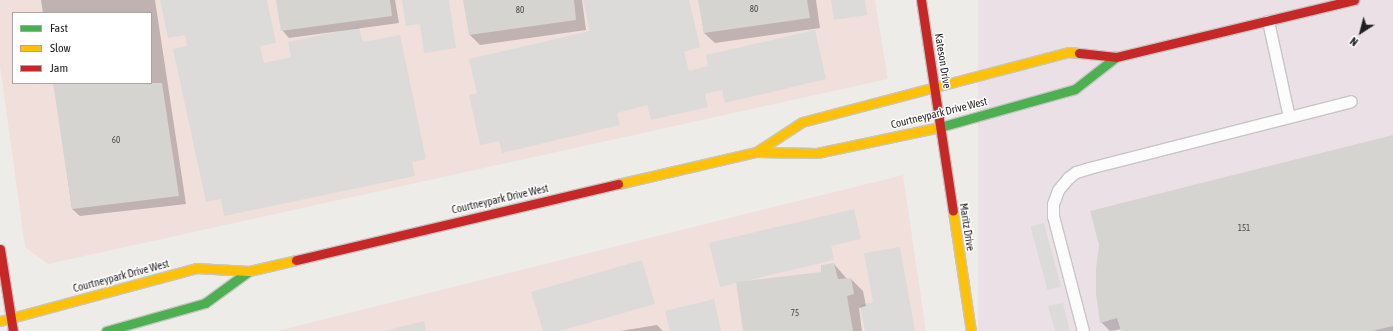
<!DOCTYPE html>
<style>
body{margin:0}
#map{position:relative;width:1393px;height:331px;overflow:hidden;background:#eeece8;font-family:"Asap Condensed",sans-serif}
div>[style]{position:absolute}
.commercial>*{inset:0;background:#f1dfdc}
.industrial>*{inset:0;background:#ece0e7;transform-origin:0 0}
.religious>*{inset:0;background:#dcdbd9;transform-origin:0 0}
.shadow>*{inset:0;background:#0003}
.building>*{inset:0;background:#d6d4d0}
.roads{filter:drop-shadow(1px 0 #c6c6c4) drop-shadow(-1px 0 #c6c6c4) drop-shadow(0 1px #c6c6c4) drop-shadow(0 -1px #c6c6c4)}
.lane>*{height:11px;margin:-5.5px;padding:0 5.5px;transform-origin:5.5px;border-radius:5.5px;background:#fcfcfc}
.fast>*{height:9px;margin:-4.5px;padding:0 4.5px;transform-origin:4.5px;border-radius:4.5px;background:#4caf50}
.slow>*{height:9px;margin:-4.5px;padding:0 4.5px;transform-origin:4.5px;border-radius:4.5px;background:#ffc107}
.jam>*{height:9px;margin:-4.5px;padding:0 4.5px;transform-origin:4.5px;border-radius:4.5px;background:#c62828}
span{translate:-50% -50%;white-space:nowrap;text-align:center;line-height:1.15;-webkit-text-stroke:3px #fff;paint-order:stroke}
.number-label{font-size:9px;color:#4d4c4b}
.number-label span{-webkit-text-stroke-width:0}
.street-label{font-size:11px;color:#1f1f1f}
.legend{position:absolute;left:12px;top:12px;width:140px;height:72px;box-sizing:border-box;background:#fff;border:1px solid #a5a5a5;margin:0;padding:5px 7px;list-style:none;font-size:12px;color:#1f1f1f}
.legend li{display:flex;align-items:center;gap:8px;height:20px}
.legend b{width:20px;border:1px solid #a5a5a5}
.north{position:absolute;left:1341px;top:12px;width:40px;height:40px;-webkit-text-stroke:3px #fff;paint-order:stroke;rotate:216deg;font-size:11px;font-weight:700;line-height:16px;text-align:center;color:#1f1f1f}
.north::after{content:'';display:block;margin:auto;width:14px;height:18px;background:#1f1f1f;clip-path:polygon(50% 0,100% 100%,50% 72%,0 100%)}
</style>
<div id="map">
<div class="commercial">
<i style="clip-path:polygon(evenodd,0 0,875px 0,888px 79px,48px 264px,25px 247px,0 66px,0 0,13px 13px,151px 13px,151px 83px,13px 83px,13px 13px)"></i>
<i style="clip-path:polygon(903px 175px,926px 331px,277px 331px,477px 281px)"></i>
</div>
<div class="industrial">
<i style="left:978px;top:0;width:415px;height:335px"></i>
</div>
<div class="religious">
<i style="clip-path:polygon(160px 0,267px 0,276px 43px,260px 46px,264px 63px,291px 57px,288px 42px,359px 27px,363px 42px,400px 35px,426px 159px,412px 162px,415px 176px,224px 216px,221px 199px,206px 202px,173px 49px,187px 46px,185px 35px,168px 38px)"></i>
<i style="clip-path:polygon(402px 0,449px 0,456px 48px,424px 53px,420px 24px,406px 26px)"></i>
<i style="clip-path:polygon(583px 0,689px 0,700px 47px,684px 52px,689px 71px,708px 66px,706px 55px,815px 30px,826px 79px,725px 103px,722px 90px,705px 94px,708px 107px,651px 120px,647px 105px,617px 113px,620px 125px,502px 153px,499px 141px,480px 145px,469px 95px,477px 93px,469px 59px,590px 31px)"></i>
<i style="clip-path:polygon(831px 0,865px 0,867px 15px,834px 20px)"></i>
<i style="clip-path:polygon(854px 209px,861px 239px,831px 246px,834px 260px,720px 287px,709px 243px)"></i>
<i style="left:1044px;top:223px;width:66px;height:14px;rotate:75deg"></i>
<i style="clip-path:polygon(900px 247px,915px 331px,865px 331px,860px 305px,873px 302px,864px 253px)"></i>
<i style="clip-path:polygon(642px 260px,655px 304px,560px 331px,543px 331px,531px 292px)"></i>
<i style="clip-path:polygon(714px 299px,721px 331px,670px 331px,665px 311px)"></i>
<i style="clip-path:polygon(1063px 303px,1070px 331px,1055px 331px,1048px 306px)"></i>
<i style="clip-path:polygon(424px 321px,426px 331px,384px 331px)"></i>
</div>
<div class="shadow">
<i style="clip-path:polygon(41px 0,155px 0,186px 204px,80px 216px,72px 209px,54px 83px,151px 83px,151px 13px,43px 13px)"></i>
<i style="clip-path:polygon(277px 0,395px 0,399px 23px,289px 38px,282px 30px)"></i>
<i style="clip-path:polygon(464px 0,582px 0,586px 30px,480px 45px,470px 35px)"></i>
<i style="clip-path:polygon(699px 0,816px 0,820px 28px,715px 43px,704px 33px)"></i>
<i style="clip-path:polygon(1393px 136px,1393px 331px,1122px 331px,1122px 329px,1110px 331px,1101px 322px)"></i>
<i style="clip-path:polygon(834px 264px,847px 279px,851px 279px,863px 291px,866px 306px,859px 308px,862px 331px,744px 331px)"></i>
<i style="clip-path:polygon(657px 325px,663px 331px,620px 331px)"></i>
</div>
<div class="building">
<i style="clip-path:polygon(276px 0,390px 0,392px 16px,281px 31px)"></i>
<i style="clip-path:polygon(463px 0,574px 0,576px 20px,469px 35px)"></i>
<i style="clip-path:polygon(698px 0,807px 0,810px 18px,704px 33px)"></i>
<i style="clip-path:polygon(53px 83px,162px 83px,179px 196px,72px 209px)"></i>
<i style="clip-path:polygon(1393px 135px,1393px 326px,1372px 331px,1121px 331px,1117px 318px,1100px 323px,1096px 294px,1096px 269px,1099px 245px,1090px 211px)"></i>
<i style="clip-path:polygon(834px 263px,838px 279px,851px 278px,854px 294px,847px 296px,853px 331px,743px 331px,736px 282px,821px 272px,821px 265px)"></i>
</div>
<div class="roads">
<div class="lane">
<i style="left:1268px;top:21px;width:98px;rotate:77.7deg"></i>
<i style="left:1083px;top:331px;width:119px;rotate:-104.6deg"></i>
<i style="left:1053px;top:216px;width:12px;rotate:-90deg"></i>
<i style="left:1053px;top:204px;width:15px;rotate:-70deg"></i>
<i style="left:1058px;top:190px;width:16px;rotate:-50deg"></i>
<i style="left:1068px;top:178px;width:10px;rotate:-37deg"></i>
<i style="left:1076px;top:172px;width:14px;rotate:-17deg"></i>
<i style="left:1089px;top:168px;width:270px;rotate:-14.3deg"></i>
</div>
<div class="fast">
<i style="left:940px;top:127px;width:140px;rotate:-15.7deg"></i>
<i style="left:1075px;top:89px;width:52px;rotate:-38deg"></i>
<i style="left:106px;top:331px;width:103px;rotate:-15.8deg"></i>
<i style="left:205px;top:303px;width:54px;rotate:-36deg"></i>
</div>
<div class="slow">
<i style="left:756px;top:152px;width:55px;rotate:-33.1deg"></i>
<i style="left:802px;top:122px;width:276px;rotate:-14.7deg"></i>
<i style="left:1069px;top:52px;width:10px;rotate:6deg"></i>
<i style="left:618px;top:184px;width:142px;rotate:-13.1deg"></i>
<i style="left:756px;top:152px;width:61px;rotate:0.9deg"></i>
<i style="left:817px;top:153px;width:126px;rotate:-11.9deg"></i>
<i style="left:953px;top:211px;width:121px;rotate:81.5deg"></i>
<i style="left:0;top:321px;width:203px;rotate:-15.1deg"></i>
<i style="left:196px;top:268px;width:53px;rotate:3.2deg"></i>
<i style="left:249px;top:271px;width:48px;rotate:-13.2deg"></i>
</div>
<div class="jam">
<i style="left:921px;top:0;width:213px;rotate:81.4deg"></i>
<i style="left:1079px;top:53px;width:37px;rotate:6deg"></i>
<i style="left:1116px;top:57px;width:245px;rotate:-13.5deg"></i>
<i style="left:0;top:249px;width:83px;rotate:81deg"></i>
<i style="left:296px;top:260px;width:331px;rotate:-13.3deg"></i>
</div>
</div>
<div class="number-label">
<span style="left:754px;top:9px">80</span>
<span style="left:520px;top:10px">80</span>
<span style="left:116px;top:140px">60</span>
<span style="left:1244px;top:228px">151</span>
<span style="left:795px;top:313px">75</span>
</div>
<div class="street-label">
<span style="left:943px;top:61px;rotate:81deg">Kateson Drive</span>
<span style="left:939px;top:113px;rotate:-14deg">Courtneypark Drive West</span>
<span style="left:500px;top:199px;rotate:-13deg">Courtneypark Drive West</span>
<span style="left:967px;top:227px;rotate:81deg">Maritz Drive</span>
<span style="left:121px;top:276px;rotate:-15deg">Courtneypark Drive West</span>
</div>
<ul class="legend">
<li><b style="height:5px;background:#4caf50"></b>Fast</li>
<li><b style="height:5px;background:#ffc107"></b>Slow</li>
<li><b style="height:5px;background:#c62828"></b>Jam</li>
</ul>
<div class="north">N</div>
</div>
